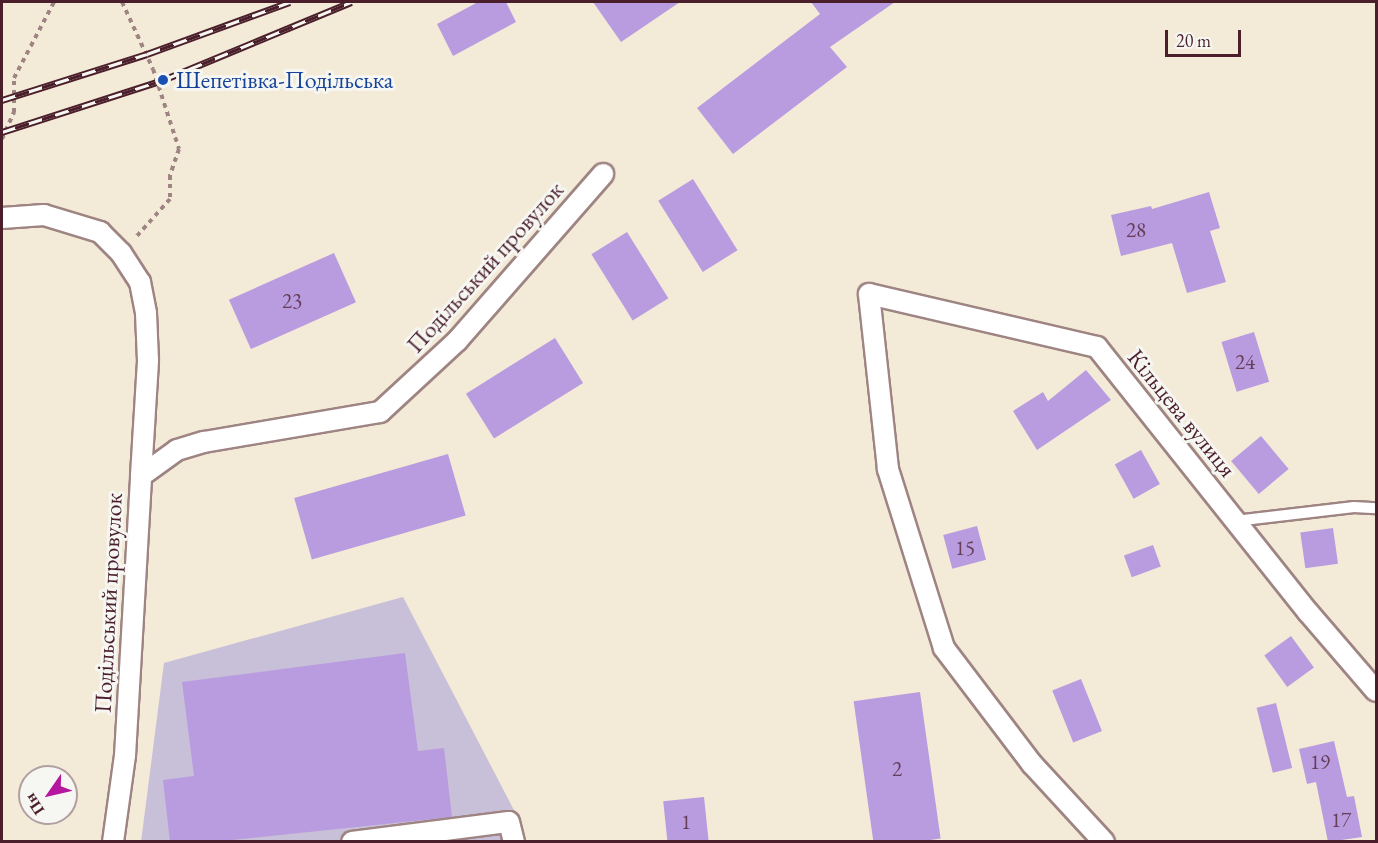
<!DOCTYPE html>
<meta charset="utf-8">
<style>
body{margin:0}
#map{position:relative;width:1378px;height:843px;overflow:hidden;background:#f3ead8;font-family:"EB Garamond",serif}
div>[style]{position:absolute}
.industrial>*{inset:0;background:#c8bfd8}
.building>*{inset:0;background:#b99cdf;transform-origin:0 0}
.path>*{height:4px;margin-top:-2px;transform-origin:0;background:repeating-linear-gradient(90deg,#9e8482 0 4.5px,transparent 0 9px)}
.roads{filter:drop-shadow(2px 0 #9e8482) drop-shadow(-2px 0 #9e8482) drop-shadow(0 2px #9e8482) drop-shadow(0 -2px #9e8482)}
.lane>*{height:10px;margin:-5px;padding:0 5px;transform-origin:5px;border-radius:5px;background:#fff}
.street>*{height:20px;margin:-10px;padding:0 10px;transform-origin:10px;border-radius:10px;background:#fff}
.rail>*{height:7px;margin-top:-3.5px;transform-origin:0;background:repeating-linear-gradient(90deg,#f6f6f2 0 14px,#4a1f2b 0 28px);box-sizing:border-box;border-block:2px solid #4a1f2b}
.dots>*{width:16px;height:16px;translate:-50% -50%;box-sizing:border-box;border:3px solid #f6f6f2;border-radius:50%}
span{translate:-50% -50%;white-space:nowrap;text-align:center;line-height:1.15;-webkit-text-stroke:6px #f6f6f2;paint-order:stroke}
.number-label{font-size:21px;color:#663e58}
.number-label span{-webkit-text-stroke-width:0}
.transit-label{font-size:24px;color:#164399}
.left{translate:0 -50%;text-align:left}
.street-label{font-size:24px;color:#4a1f2b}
.frame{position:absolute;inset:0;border:3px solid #4a1f2b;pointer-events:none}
.north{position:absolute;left:18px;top:765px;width:60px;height:60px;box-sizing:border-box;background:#f6f6f2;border:2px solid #b1a0a2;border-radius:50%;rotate:236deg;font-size:16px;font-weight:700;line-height:24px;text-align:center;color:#4a1f2b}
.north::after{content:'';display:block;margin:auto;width:21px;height:27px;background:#b5179e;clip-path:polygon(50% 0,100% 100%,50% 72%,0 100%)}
.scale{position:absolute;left:1165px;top:30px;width:76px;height:27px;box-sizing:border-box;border:3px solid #4a1f2b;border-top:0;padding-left:8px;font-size:18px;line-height:21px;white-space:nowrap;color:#4a1f2b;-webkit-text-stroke:4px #f6f6f2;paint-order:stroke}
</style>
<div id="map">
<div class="industrial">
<i style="clip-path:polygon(403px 597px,517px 816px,524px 841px,141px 842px,164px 663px)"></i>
</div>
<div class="building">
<i style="clip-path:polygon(478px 2px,506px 2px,516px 22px,453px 56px,437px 24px)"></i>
<i style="clip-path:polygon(593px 2px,680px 2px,621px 42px)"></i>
<i style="clip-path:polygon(811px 2px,895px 2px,830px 47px,847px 67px,733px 154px,697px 108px,820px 14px)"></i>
<i style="left:693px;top:179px;width:84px;height:41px;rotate:58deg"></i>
<i style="clip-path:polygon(1209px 192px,1220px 228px,1210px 231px,1226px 282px,1187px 293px,1172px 243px,1121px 256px,1111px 215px,1151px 206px,1152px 209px)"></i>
<i style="left:627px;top:232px;width:78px;height:42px;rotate:58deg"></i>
<i style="left:334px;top:253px;width:54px;height:115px;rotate:66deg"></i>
<i style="left:1254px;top:332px;width:52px;height:34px;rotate:73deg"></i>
<i style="left:555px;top:338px;width:53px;height:105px;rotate:58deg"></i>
<i style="clip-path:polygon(1086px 370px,1111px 400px,1037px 450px,1013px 411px,1043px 392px,1048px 401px)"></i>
<i style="left:1261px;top:436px;width:43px;height:39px;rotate:50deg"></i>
<i style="left:1141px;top:450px;width:39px;height:30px;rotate:61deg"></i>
<i style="left:448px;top:454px;width:64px;height:160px;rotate:74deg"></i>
<i style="left:977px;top:526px;width:35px;height:35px;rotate:75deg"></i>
<i style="left:1333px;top:528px;width:36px;height:33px;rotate:82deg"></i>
<i style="left:1153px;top:545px;width:23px;height:31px;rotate:70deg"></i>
<i style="left:1291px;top:636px;width:39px;height:33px;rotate:54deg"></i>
<i style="clip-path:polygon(405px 653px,418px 751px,444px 748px,452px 817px,212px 842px,170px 842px,163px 780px,194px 776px,182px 682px)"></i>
<i style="left:1081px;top:679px;width:56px;height:31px;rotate:68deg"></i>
<i style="left:920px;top:692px;width:148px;height:67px;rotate:82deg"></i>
<i style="left:1276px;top:703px;width:67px;height:20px;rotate:76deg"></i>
<i style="clip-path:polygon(1334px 741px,1347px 797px,1354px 796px,1362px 837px,1328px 842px,1316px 782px,1307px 784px,1299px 749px)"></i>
<i style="left:704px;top:797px;width:45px;height:41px;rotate:84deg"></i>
</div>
<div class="path">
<i style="left:122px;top:2px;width:74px;rotate:65.2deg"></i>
<i style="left:153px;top:69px;width:84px;rotate:72deg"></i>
<i style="left:179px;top:149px;width:28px;rotate:109deg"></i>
<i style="left:170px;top:175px;width:24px;rotate:90deg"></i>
<i style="left:170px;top:199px;width:51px;rotate:131.8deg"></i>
<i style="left:2px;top:139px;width:30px;rotate:-66deg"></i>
<i style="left:14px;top:112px;width:34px;rotate:-90deg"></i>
<i style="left:14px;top:78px;width:86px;rotate:-62.2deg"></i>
</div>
<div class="roads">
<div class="lane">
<i style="left:1235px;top:521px;width:120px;rotate:-6.7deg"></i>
<i style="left:1354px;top:507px;width:22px;rotate:3deg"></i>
</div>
<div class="street">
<i style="left:2px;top:218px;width:42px;rotate:-4.1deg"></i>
<i style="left:44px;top:215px;width:59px;rotate:16.9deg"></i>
<i style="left:100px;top:232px;width:30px;rotate:45deg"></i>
<i style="left:121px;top:253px;width:35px;rotate:57deg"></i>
<i style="left:140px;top:282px;width:32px;rotate:79deg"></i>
<i style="left:146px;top:313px;width:48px;rotate:87.6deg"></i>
<i style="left:148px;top:361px;width:115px;rotate:93.5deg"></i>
<i style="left:113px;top:842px;width:87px;rotate:-82.1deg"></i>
<i style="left:125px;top:756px;width:280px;rotate:-86.7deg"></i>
<i style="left:141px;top:476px;width:44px;rotate:-35.8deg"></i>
<i style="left:177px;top:450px;width:28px;rotate:-17deg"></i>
<i style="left:204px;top:442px;width:179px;rotate:-9.7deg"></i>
<i style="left:380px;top:412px;width:105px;rotate:-42.7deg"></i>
<i style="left:457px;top:341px;width:222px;rotate:-48.8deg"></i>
<i style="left:352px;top:842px;width:158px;rotate:-7.3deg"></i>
<i style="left:509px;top:822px;width:21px;rotate:76deg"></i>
<i style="left:1104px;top:842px;width:106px;rotate:-132.7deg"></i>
<i style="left:1032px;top:764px;width:146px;rotate:-127.2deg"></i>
<i style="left:944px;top:648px;width:188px;rotate:-107.4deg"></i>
<i style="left:888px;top:469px;width:176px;rotate:-96.2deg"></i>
<i style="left:869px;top:294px;width:234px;rotate:13.1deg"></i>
<i style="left:1097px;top:347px;width:339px;rotate:51.5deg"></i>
<i style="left:1308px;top:612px;width:104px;rotate:49.3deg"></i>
</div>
</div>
<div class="rail">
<i style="left:2px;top:100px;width:152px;rotate:-17.6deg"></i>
<i style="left:147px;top:54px;width:152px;rotate:-20deg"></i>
<i style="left:2px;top:132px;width:169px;rotate:-17.9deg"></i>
<i style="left:163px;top:80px;width:204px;rotate:-22.5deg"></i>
</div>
<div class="dots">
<i style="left:163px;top:80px;background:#1a4fb4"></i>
</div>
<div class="number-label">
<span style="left:1136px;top:230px">28</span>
<span style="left:292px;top:301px">23</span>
<span style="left:1245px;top:362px">24</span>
<span style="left:965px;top:548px">15</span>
<span style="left:1320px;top:762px">19</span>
<span style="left:897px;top:769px">2</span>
<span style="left:1341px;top:820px">17</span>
<span style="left:686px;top:822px">1</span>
</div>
<div class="transit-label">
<span class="left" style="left:176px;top:80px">Шепетівка-Подільська</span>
</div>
<div class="street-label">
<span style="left:485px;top:267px;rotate:-48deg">Подільський провулок</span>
<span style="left:1182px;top:413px;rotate:51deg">Кільцева вулиця</span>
<span style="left:108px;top:603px;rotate:-87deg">Подільський провулок</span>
</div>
<div class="frame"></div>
<div class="north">Пн</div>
<div class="scale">20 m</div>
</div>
